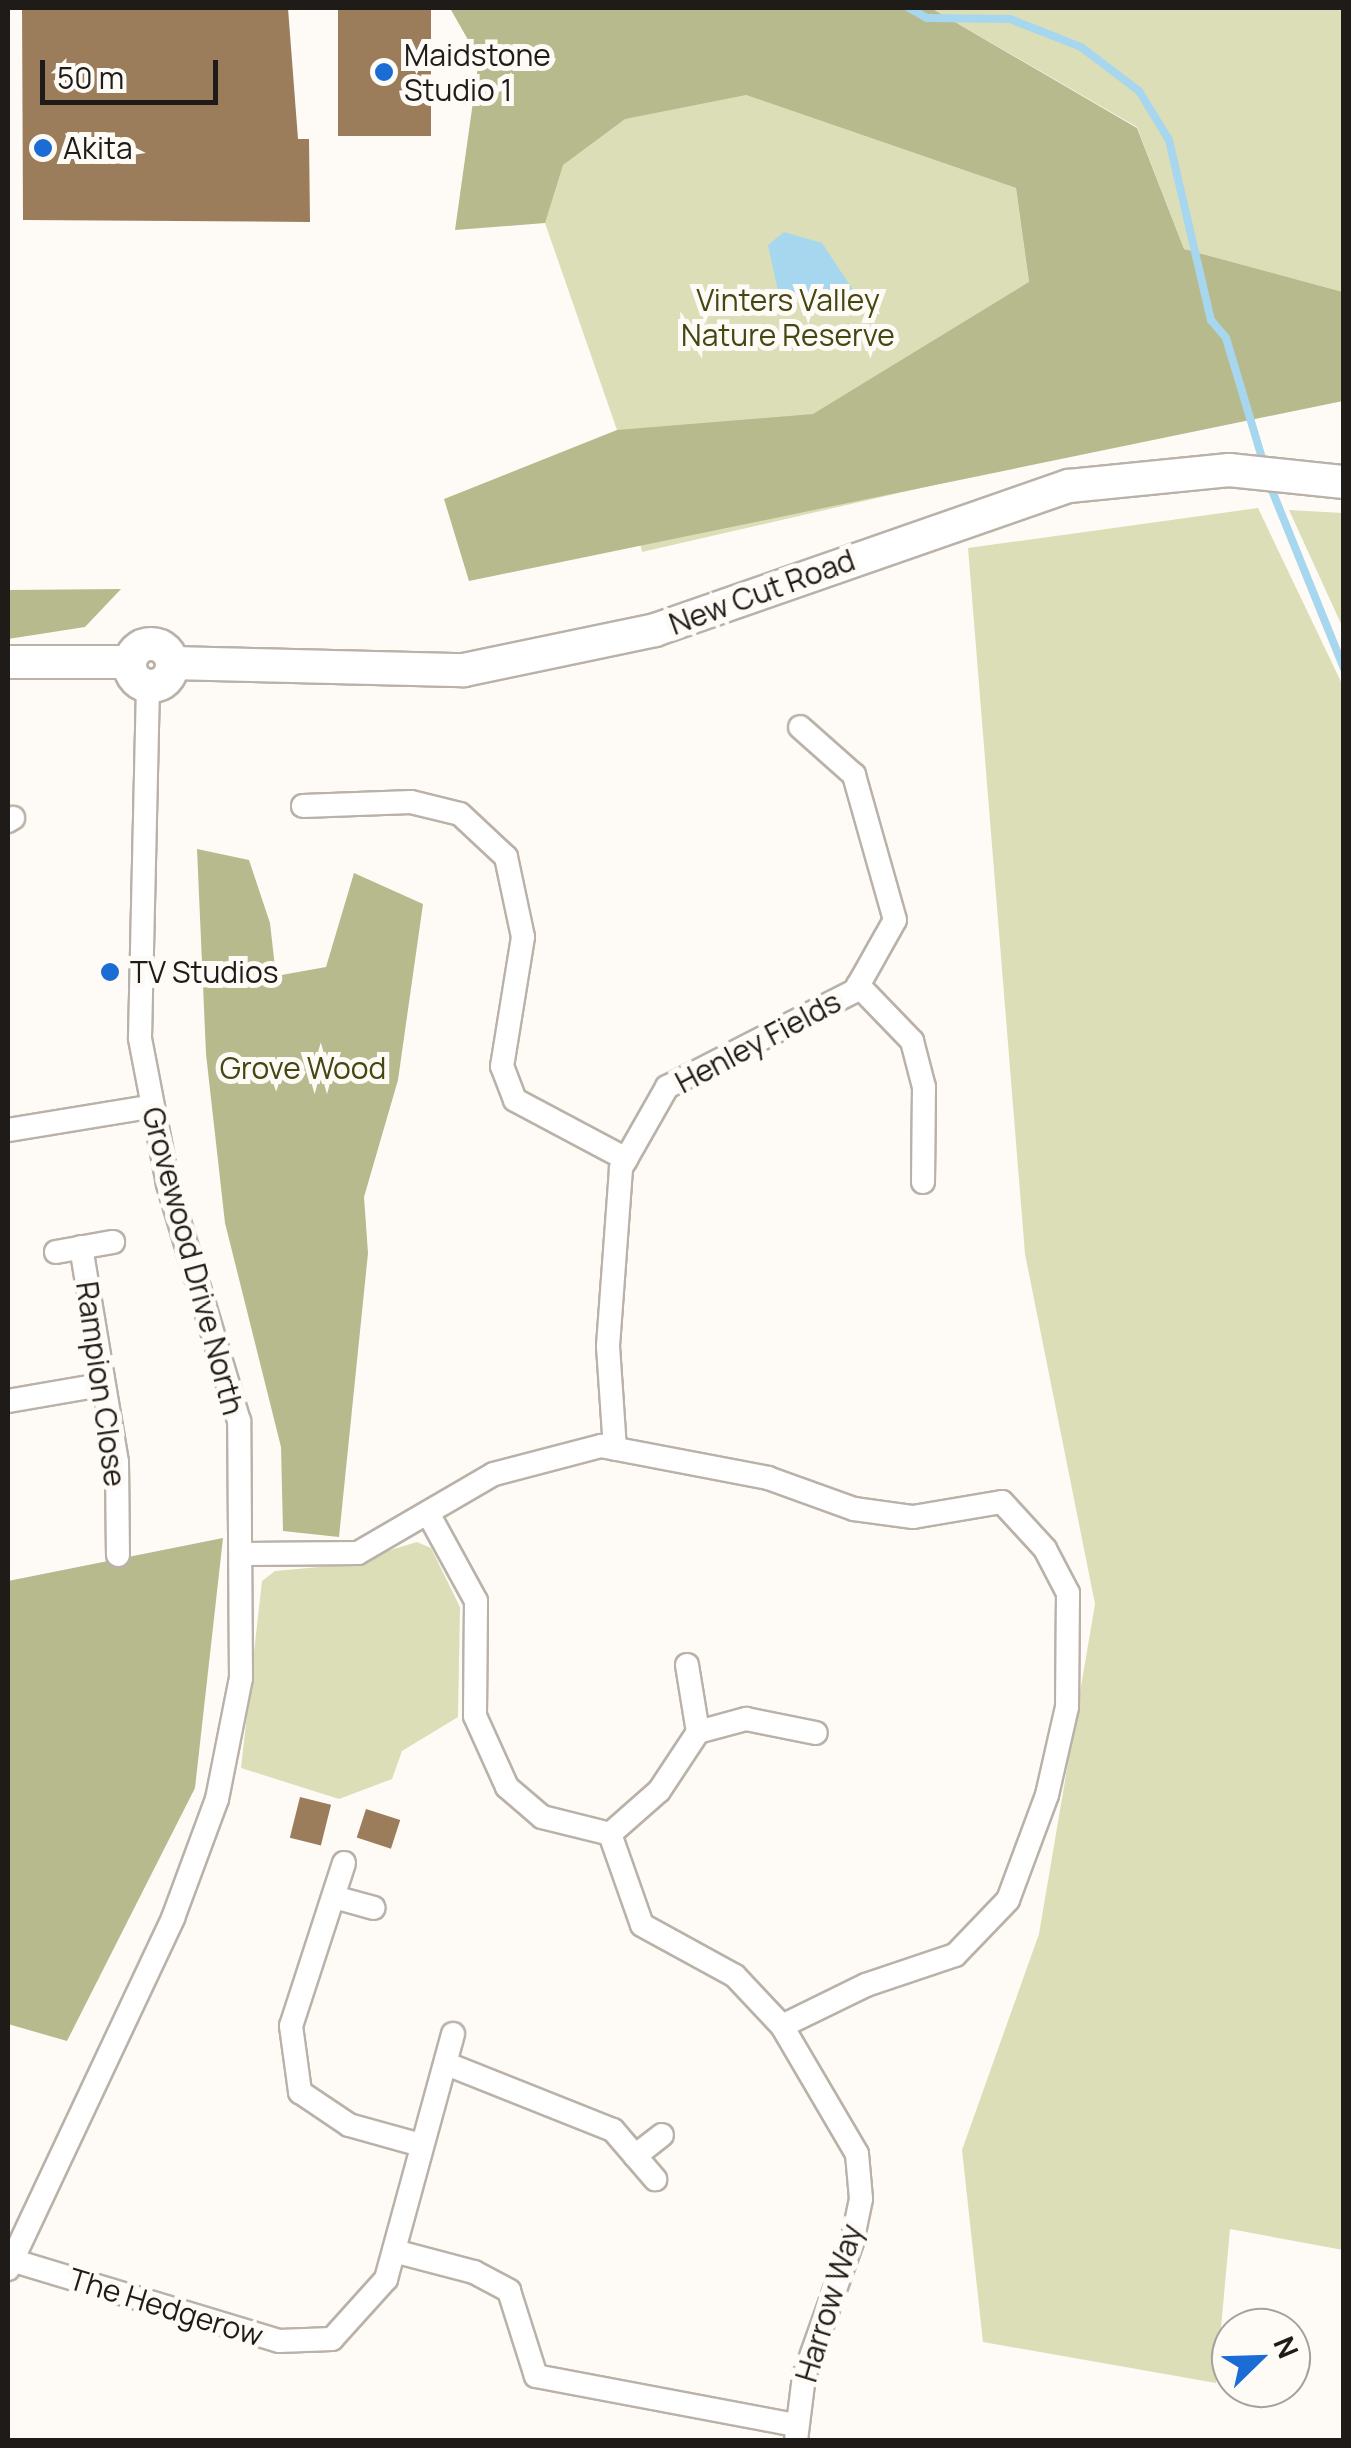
<!DOCTYPE html>
<style>
body{margin:0}
#map{position:relative;width:1351px;height:2448px;overflow:hidden;background:#fefbf7;font-family:Manrope,sans-serif}
div>[style]{position:absolute}
.green>*{inset:0;background:#dbdeb7}
.forest>*{inset:0;background:#b6ba8d}
.water>*{inset:0;background:#a7d7ef}
.stream>*{height:8px;margin:-4px;padding:0 4px;transform-origin:4px;border-radius:4px;background:#a7d7ef}
.building>*{inset:0;background:#9b7d5b;transform-origin:0 0}
.roads{filter:drop-shadow(2px 0 #bab2a9) drop-shadow(-2px 0 #bab2a9) drop-shadow(0 2px #bab2a9) drop-shadow(0 -2px #bab2a9)}
.street>*{height:22px;margin:-11px;padding:0 11px;transform-origin:11px;border-radius:11px;background:#fff}
.secondary>*{height:32px;margin:-16px;padding:0 16px;transform-origin:16px;border-radius:16px;background:#fff}
.secondary>.ring{margin:-16px;padding:0;box-sizing:content-box;background:none;border:32px solid #fff;border-radius:50%}
.dots>*{width:28px;height:28px;translate:-50% -50%;box-sizing:border-box;border:5px solid #fefbf7;border-radius:50%}
span{translate:-50% -50%;white-space:nowrap;text-align:center;line-height:1.15;-webkit-text-stroke:10px #fefbf7;paint-order:stroke}
.poi-label{font-size:30px;color:#1e1b18}
.left{translate:0 -50%;text-align:left}
.park-label{font-size:30px;color:#454713}
.street-label{font-size:30px;color:#1e1b18}
.frame{position:absolute;inset:0;border:10px solid #1e1b18;pointer-events:none}
.north{position:absolute;left:1211px;top:2308px;width:100px;height:100px;box-sizing:border-box;background:#fefbf7;border:2px solid #a4a19e;border-radius:50%;rotate:67deg;font-size:28px;font-weight:700;line-height:40px;text-align:center;color:#1e1b18}
.north::after{content:'';display:block;margin:auto;width:35px;height:45px;background:#1c6cd6;clip-path:polygon(50% 0,100% 100%,50% 72%,0 100%)}
.scale{position:absolute;left:40px;top:60px;width:178px;height:45px;box-sizing:border-box;border:5px solid #1e1b18;border-top:0;padding-left:12px;font-size:30px;line-height:35px;white-space:nowrap;color:#1e1b18;-webkit-text-stroke:8px #fefbf7;paint-order:stroke}
</style>
<div id="map">
<div class="green">
<i style="clip-path:polygon(450px 8px,746px 95px,1016px 188px,1029px 283px,1082px 451px,642px 552px,617px 430px,545px 223px,479px 59px)"></i>
<i style="clip-path:polygon(931px 8px,1343px 8px,1343px 292px,1184px 249px,1137px 127px)"></i>
<i style="clip-path:polygon(1258px 508px,1343px 686px,1343px 2250px,1230px 2229px,1216px 2383px,983px 2342px,962px 2150px,1039px 1934px,1095px 1604px,1025px 1254px,968px 548px)"></i>
<i style="clip-path:polygon(1289px 510px,1343px 513px,1343px 628px)"></i>
<i style="clip-path:polygon(417px 1542px,431px 1548px,460px 1607px,458px 1717px,402px 1751px,392px 1779px,339px 1799px,241px 1768px,262px 1581px,275px 1571px,341px 1565px)"></i>
</div>
<div class="forest">
<i style="clip-path:polygon(450px 8px,931px 8px,1137px 128px,1184px 249px,1343px 292px,1343px 401px,469px 581px,444px 499px,617px 430px,813px 414px,1029px 282px,1016px 188px,746px 95px,625px 119px,563px 165px,545px 223px,455px 230px,479px 59px)"></i>
<i style="clip-path:polygon(121px 589px,85px 627px,8px 639px,8px 590px)"></i>
<i style="clip-path:polygon(197px 849px,249px 860px,270px 923px,276px 976px,326px 967px,354px 873px,423px 904px,398px 1080px,364px 1197px,368px 1253px,339px 1537px,283px 1531px,281px 1447px,225px 1223px,206px 1054px)"></i>
<i style="clip-path:polygon(223px 1538px,195px 1788px,67px 2041px,8px 2024px,8px 1581px)"></i>
</div>
<div class="water">
<i style="clip-path:polygon(784px 232px,822px 243px,853px 290px,806px 302px,778px 291px,768px 245px)"></i>
</div>
<div class="stream">
<i style="left:909px;top:8px;width:21px;rotate:29deg"></i>
<i style="left:927px;top:18px;width:83px;rotate:0.7deg"></i>
<i style="left:1010px;top:19px;width:76px;rotate:21.5deg"></i>
<i style="left:1081px;top:47px;width:73px;rotate:37.2deg"></i>
<i style="left:1139px;top:91px;width:57px;rotate:58.5deg"></i>
<i style="left:1169px;top:140px;width:185px;rotate:76.9deg"></i>
<i style="left:1211px;top:320px;width:23px;rotate:50deg"></i>
<i style="left:1226px;top:338px;width:133px;rotate:73.3deg"></i>
<i style="left:1269px;top:483px;width:201px;rotate:68deg"></i>
</div>
<div class="building">
<i style="clip-path:polygon(22px 8px,288px 8px,298px 139px,309px 139px,310px 222px,23px 220px)"></i>
<i style="left:338px;top:8px;width:93px;height:128px"></i>
<i style="left:300px;top:1797px;width:32px;height:42px;rotate:14deg"></i>
<i style="left:366px;top:1809px;width:36px;height:30px;rotate:18deg"></i>
</div>
<div class="roads">
<div class="street">
<i style="left:303px;top:806px;width:108px;rotate:-2.1deg"></i>
<i style="left:411px;top:802px;width:50px;rotate:13.8deg"></i>
<i style="left:460px;top:814px;width:63px;rotate:43.1deg"></i>
<i style="left:506px;top:857px;width:82px;rotate:78deg"></i>
<i style="left:523px;top:937px;width:131px;rotate:99.2deg"></i>
<i style="left:502px;top:1066px;width:36px;rotate:69deg"></i>
<i style="left:515px;top:1100px;width:126px;rotate:28deg"></i>
<i style="left:8px;top:821px;width:6px;rotate:-31deg"></i>
<i style="left:858px;top:985px;width:78px;rotate:46deg"></i>
<i style="left:912px;top:1041px;width:48px;rotate:75.4deg"></i>
<i style="left:924px;top:1087px;width:95px;rotate:90.6deg"></i>
<i style="left:8px;top:1130px;width:143px;rotate:-9.3deg"></i>
<i style="left:81px;top:1247px;width:218px;rotate:80.5deg"></i>
<i style="left:117px;top:1462px;width:93px;rotate:89.4deg"></i>
<i style="left:56px;top:1252px;width:58px;rotate:-10deg"></i>
<i style="left:8px;top:1401px;width:94px;rotate:-9.8deg"></i>
<i style="left:615px;top:1449px;width:103px;rotate:-93.9deg"></i>
<i style="left:608px;top:1346px;width:178px;rotate:-85.8deg"></i>
<i style="left:621px;top:1168px;width:93px;rotate:-60.4deg"></i>
<i style="left:667px;top:1087px;width:211px;rotate:-27.1deg"></i>
<i style="left:855px;top:991px;width:81px;rotate:-60.6deg"></i>
<i style="left:895px;top:920px;width:151px;rotate:-105.8deg"></i>
<i style="left:854px;top:775px;width:72px;rotate:-138.4deg"></i>
<i style="left:429px;top:1515px;width:98px;rotate:61.3deg"></i>
<i style="left:476px;top:1601px;width:115px;rotate:90.5deg"></i>
<i style="left:475px;top:1716px;width:78px;rotate:65.7deg"></i>
<i style="left:507px;top:1787px;width:46px;rotate:40.6deg"></i>
<i style="left:542px;top:1817px;width:70px;rotate:14deg"></i>
<i style="left:610px;top:1834px;width:96px;rotate:70.6deg"></i>
<i style="left:642px;top:1925px;width:106px;rotate:28.7deg"></i>
<i style="left:735px;top:1976px;width:69px;rotate:46.8deg"></i>
<i style="left:782px;top:2026px;width:148px;rotate:59.6deg"></i>
<i style="left:857px;top:2154px;width:45px;rotate:84.9deg"></i>
<i style="left:861px;top:2199px;width:44px;rotate:101.8deg"></i>
<i style="left:852px;top:2242px;width:142px;rotate:109.7deg"></i>
<i style="left:804px;top:2376px;width:64px;rotate:97.1deg"></i>
<i style="left:246px;top:1554px;width:112px;rotate:-0.5deg"></i>
<i style="left:358px;top:1553px;width:157px;rotate:-30.2deg"></i>
<i style="left:494px;top:1474px;width:111px;rotate:-14.7deg"></i>
<i style="left:601px;top:1446px;width:170px;rotate:10.8deg"></i>
<i style="left:768px;top:1478px;width:91px;rotate:19.8deg"></i>
<i style="left:854px;top:1509px;width:60px;rotate:7.7deg"></i>
<i style="left:913px;top:1517px;width:90px;rotate:-9.6deg"></i>
<i style="left:1002px;top:1502px;width:64px;rotate:47.5deg"></i>
<i style="left:1045px;top:1549px;width:50px;rotate:62.4deg"></i>
<i style="left:1068px;top:1593px;width:114px;rotate:90.5deg"></i>
<i style="left:1067px;top:1707px;width:90px;rotate:102.8deg"></i>
<i style="left:1047px;top:1795px;width:112px;rotate:110.4deg"></i>
<i style="left:1008px;top:1900px;width:76px;rotate:133.9deg"></i>
<i style="left:955px;top:1955px;width:94px;rotate:161.4deg"></i>
<i style="left:866px;top:1985px;width:93px;rotate:154deg"></i>
<i style="left:687px;top:1665px;width:68px;rotate:80.7deg"></i>
<i style="left:610px;top:1834px;width:65px;rotate:-41.3deg"></i>
<i style="left:659px;top:1791px;width:71px;rotate:-56.5deg"></i>
<i style="left:698px;top:1732px;width:50px;rotate:-15.2deg"></i>
<i style="left:746px;top:1719px;width:71px;rotate:11.3deg"></i>
<i style="left:344px;top:1863px;width:171px;rotate:108deg"></i>
<i style="left:291px;top:2026px;width:67px;rotate:82.2deg"></i>
<i style="left:300px;top:2092px;width:59px;rotate:34deg"></i>
<i style="left:349px;top:2125px;width:75px;rotate:15.5deg"></i>
<i style="left:334px;top:1897px;width:41px;rotate:15.4deg"></i>
<i style="left:447px;top:2064px;width:179px;rotate:21.7deg"></i>
<i style="left:613px;top:2130px;width:65px;rotate:49.4deg"></i>
<i style="left:635px;top:2156px;width:34px;rotate:-38deg"></i>
<i style="left:394px;top:2251px;width:83px;rotate:14.7deg"></i>
<i style="left:474px;top:2272px;width:40px;rotate:28deg"></i>
<i style="left:509px;top:2291px;width:89px;rotate:72.4deg"></i>
<i style="left:536px;top:2376px;width:265px;rotate:10.7deg"></i>
<i style="left:11px;top:2260px;width:280px;rotate:16.8deg"></i>
<i style="left:279px;top:2341px;width:53px;rotate:-2.2deg"></i>
<i style="left:332px;top:2339px;width:81px;rotate:-48deg"></i>
<i style="left:386px;top:2279px;width:254px;rotate:-74.7deg"></i>
<i style="left:8px;top:2269px;width:388px;rotate:-64.8deg"></i>
<i style="left:173px;top:1918px;width:127px;rotate:-69.7deg"></i>
<i style="left:217px;top:1799px;width:123px;rotate:-78.8deg"></i>
<i style="left:241px;top:1678px;width:257px;rotate:-90.4deg"></i>
<i style="left:239px;top:1421px;width:247px;rotate:-106.7deg"></i>
<i style="left:168px;top:1184px;width:149px;rotate:-100.9deg"></i>
<i style="left:140px;top:1038px;width:351px;rotate:-88.7deg"></i>
</div>
<div class="secondary">
<i class="ring" style="left:130px;top:644px;width:10px;height:10px"></i>
<i style="left:8px;top:662px;width:121px"></i>
<i style="left:172px;top:663px;width:292px;rotate:1.4deg"></i>
<i style="left:464px;top:670px;width:195px;rotate:-11.8deg"></i>
<i style="left:655px;top:630px;width:438px;rotate:-19.2deg"></i>
<i style="left:1069px;top:486px;width:161px;rotate:-5.7deg"></i>
<i style="left:1229px;top:470px;width:116px;rotate:6deg"></i>
</div>
</div>
<div class="dots">
<i style="left:384px;top:72px;background:#1c6cd6"></i>
<i style="left:43px;top:148px;background:#1c6cd6"></i>
<i style="left:110px;top:972px;background:#1c6cd6"></i>
</div>
<div class="poi-label">
<span class="left" style="left:404px;top:72px">Maidstone<br>Studio 1</span>
<span class="left" style="left:63px;top:148px">Akita</span>
<span class="left" style="left:130px;top:972px">TV Studios</span>
</div>
<div class="park-label">
<span style="left:788px;top:317px">Vinters Valley<br>Nature Reserve</span>
<span style="left:303px;top:1068px">Grove Wood</span>
</div>
<div class="street-label">
<span style="left:762px;top:592px;rotate:-20deg">New Cut Road</span>
<span style="left:758px;top:1042px;rotate:-28deg">Henley Fields</span>
<span style="left:193px;top:1261px;rotate:75deg">Grovewood Drive North</span>
<span style="left:101px;top:1384px;rotate:82deg">Rampion Close</span>
<span style="left:829px;top:2303px;rotate:-73deg">Harrow Way</span>
<span style="left:166px;top:2307px;rotate:17deg">The Hedgerow</span>
</div>
<div class="frame"></div>
<div class="north">N</div>
<div class="scale">50 m</div>
</div>
